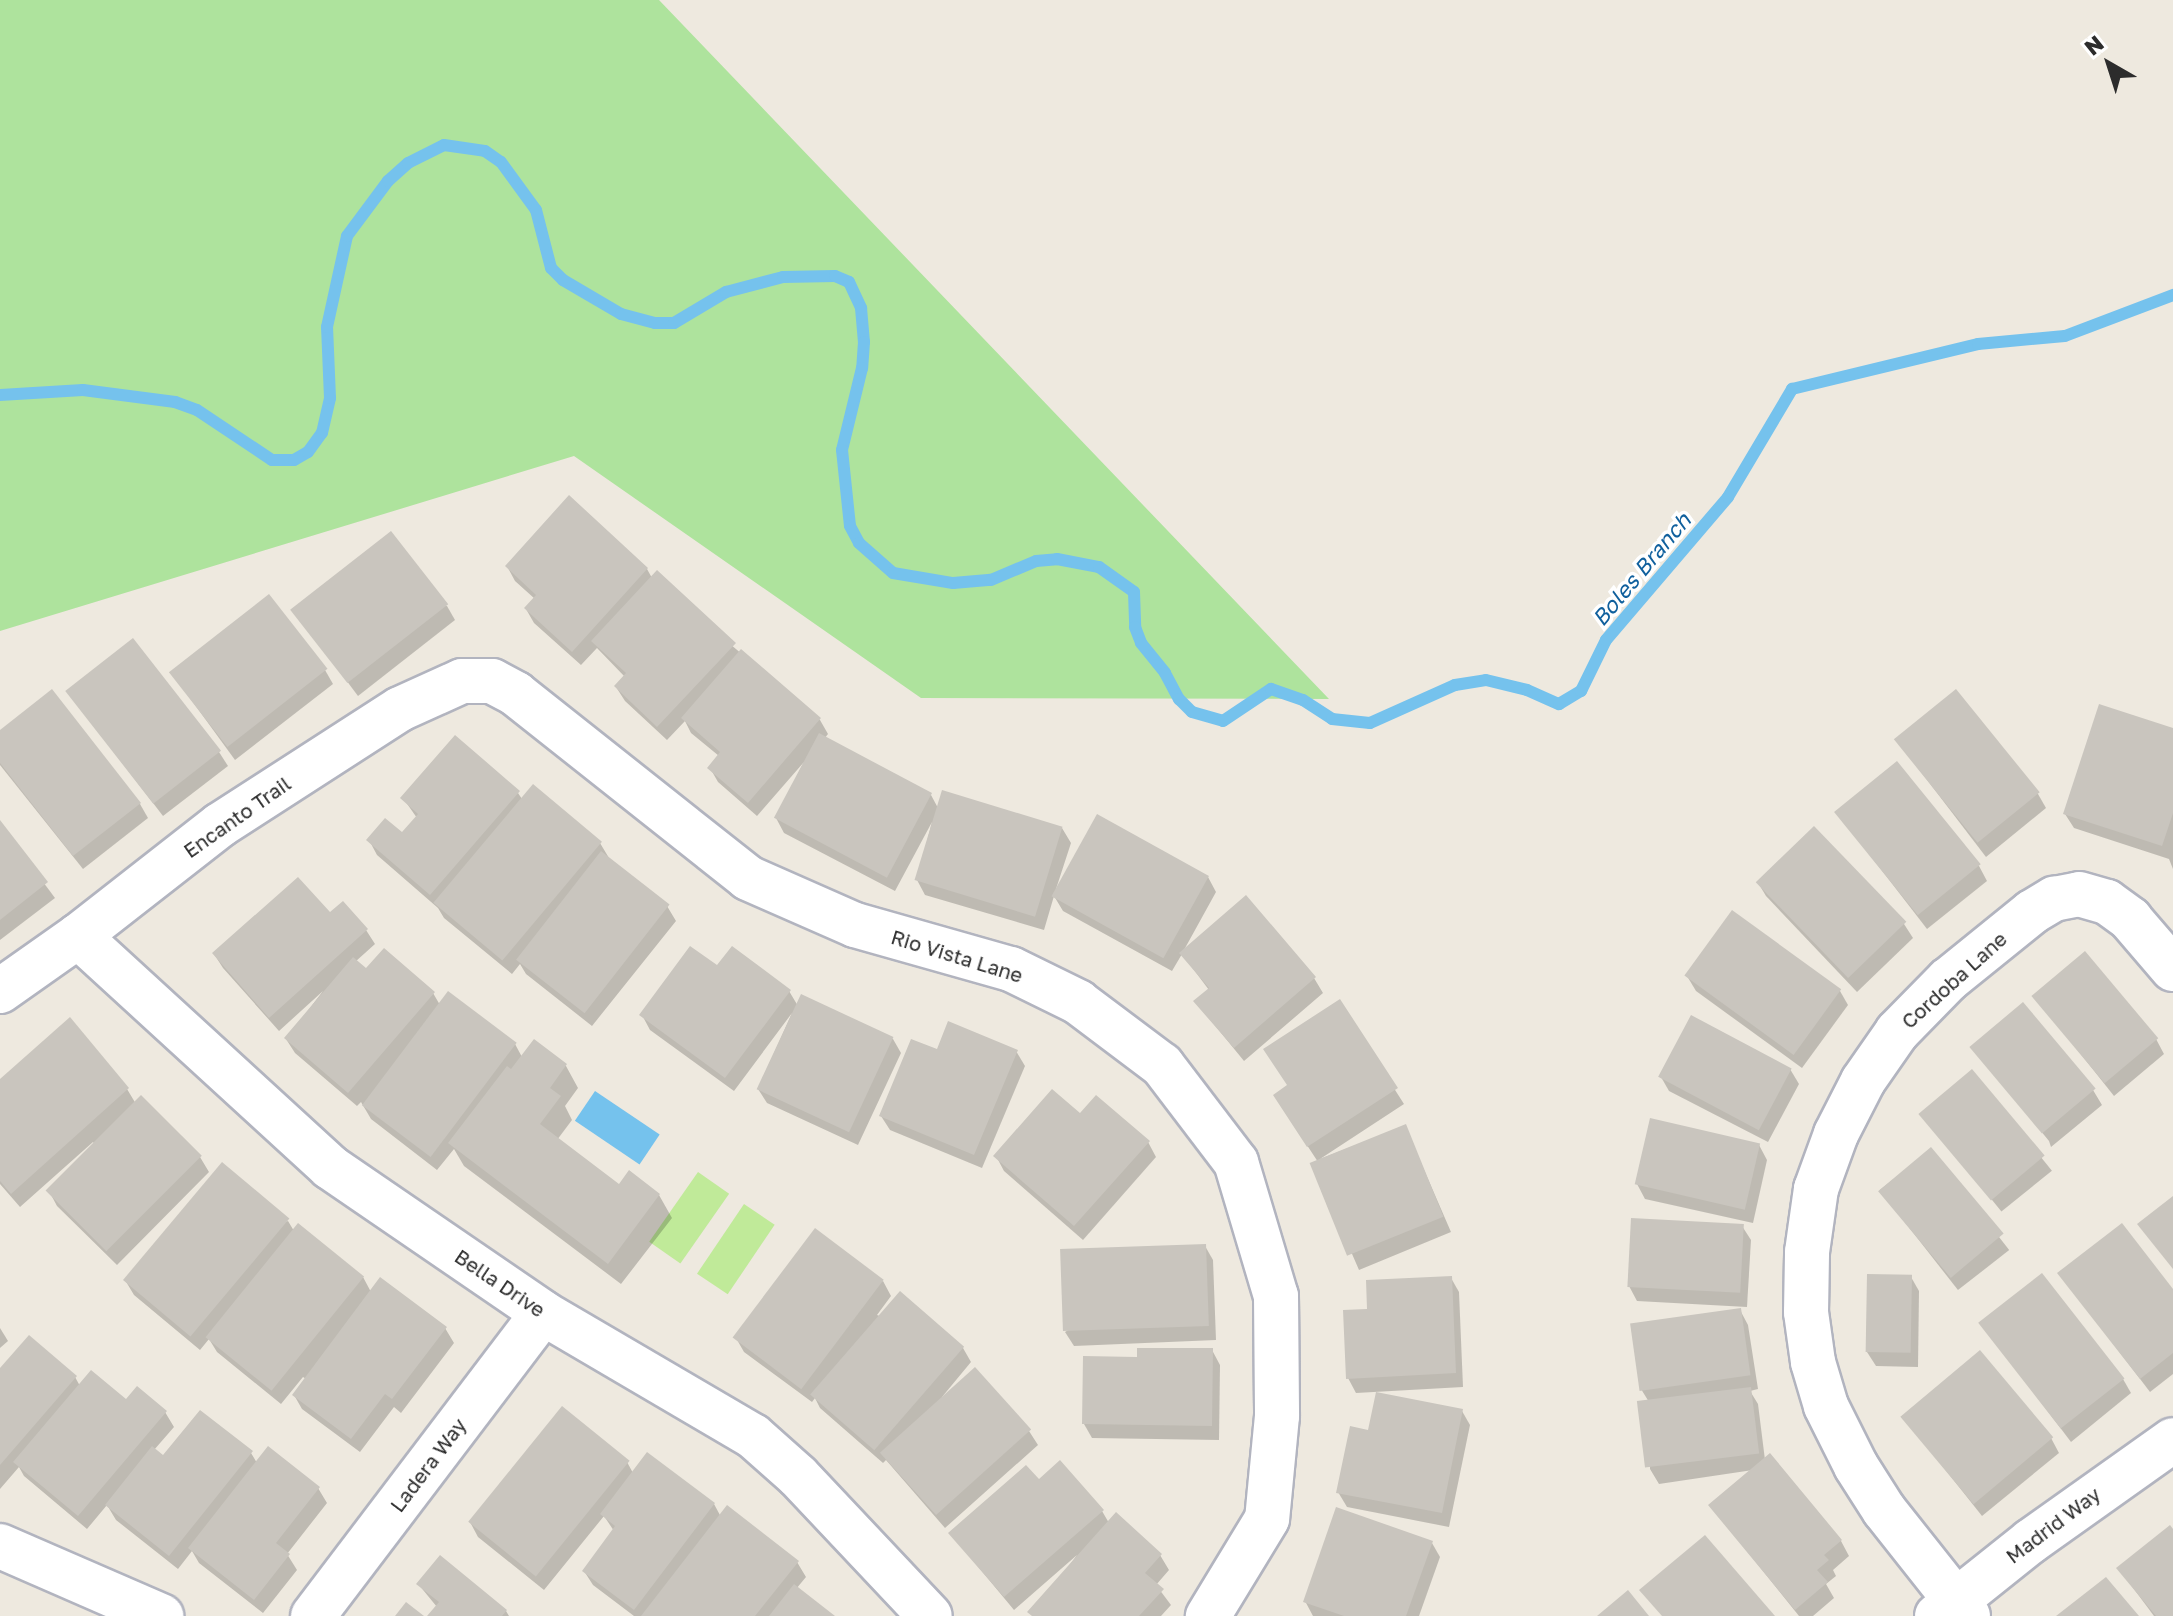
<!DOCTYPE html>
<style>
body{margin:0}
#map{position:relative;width:2173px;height:1616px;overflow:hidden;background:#eee9df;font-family:"Golos Text",sans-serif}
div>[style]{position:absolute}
.green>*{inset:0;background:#aee39d}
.pitch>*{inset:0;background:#c0ea99;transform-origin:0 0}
.water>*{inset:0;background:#75c2ed;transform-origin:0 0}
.shadow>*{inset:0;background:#0003;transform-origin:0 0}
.stream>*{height:12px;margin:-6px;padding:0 6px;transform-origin:6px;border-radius:6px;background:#75c2ed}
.building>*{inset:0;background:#c9c5be;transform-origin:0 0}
.roads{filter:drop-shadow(2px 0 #b2b4bf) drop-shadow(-2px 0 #b2b4bf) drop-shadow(0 2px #b2b4bf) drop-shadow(0 -2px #b2b4bf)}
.minor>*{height:44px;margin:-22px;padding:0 22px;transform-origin:22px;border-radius:22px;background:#fff}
span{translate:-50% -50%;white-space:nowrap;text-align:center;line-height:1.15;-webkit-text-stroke:7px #fff;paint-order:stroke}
.street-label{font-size:20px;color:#2c2c2c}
.water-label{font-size:22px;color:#10609d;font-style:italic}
.north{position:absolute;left:2069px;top:24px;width:80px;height:80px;-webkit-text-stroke:6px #fff;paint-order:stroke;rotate:321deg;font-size:22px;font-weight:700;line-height:32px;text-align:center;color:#2c2c2c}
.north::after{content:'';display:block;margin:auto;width:28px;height:36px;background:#2c2c2c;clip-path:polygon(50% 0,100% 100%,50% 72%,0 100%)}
</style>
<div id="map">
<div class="green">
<i style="clip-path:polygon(0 0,659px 0,1329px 699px,921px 698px,574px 456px,0 631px)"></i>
</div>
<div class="pitch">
<i style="left:698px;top:1172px;width:38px;height:85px;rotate:35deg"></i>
<i style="left:744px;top:1204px;width:37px;height:84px;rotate:34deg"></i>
</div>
<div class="water">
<i style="left:595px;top:1091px;width:78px;height:36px;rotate:34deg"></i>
</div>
<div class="shadow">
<i style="clip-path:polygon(507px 566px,647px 569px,652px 578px,820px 720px,828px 734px,824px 739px,931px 795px,938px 808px,1062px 828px,1071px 843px,1056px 889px,1208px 877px,1216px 892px,1184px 950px,1314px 978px,1323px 993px,1244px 1061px,1195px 1001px,1209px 990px,1182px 954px,1172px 971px,1063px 911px,1054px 896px,1044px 930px,925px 895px,917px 880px,932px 822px,895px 891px,784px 833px,776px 818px,804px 762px,757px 816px,718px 782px,710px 768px,719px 756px,691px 733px,685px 721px,667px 740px,625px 701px,616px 687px,625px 677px,597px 648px,581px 665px,534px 623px,526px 609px,535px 599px,515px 581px)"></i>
<i style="clip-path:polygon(447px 606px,455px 620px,358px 696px,293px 609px)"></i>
<i style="clip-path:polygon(325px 670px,333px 684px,235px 760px,171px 672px)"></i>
<i style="clip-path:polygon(67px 691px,219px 752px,228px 766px,163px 816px)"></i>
<i style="clip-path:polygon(2173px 730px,2173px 869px,2169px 859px,2074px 828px,2065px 814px)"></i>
<i style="clip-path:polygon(0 732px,140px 804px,148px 818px,83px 869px,0 765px)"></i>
<i style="clip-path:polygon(1895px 738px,2038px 794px,2046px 808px,1986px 857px)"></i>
<i style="clip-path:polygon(518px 793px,522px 799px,600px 843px,609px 858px,667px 906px,676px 921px,592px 1026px,526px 974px,520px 964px,512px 974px,444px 918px,438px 908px,377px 855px,369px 840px,402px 835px,417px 818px,403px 798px)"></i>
<i style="clip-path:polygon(1836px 811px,1979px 866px,1987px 881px,1927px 929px)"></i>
<i style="clip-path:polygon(0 824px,55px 898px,0 940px)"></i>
<i style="clip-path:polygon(1757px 881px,1904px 924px,1913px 938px,1857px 992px,1766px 896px)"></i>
<i style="clip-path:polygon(330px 915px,366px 930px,375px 944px,355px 962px,366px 971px,433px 993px,440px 1005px,515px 1044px,522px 1057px,566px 1066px,578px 1088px,565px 1106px,572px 1120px,557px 1140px,619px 1187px,659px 1195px,672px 1218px,621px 1284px,464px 1166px,454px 1149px,437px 1170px,371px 1119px,361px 1102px,357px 1106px,295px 1053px,286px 1039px,323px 991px,279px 1031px,223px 968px,214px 954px)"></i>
<i style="clip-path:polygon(1687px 976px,1840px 991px,1848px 1005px,1802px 1068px,1696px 991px)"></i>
<i style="clip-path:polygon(789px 991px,798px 1006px,893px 1039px,901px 1053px,858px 1145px,767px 1103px,758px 1089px,792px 1013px,734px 1091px,650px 1030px,642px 1015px)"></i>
<i style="clip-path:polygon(2034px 995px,2156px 1039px,2164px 1054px,2114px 1096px)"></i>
<i style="clip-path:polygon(1339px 1002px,1404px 1104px,1320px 1159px,1405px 1126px,1451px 1232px,1359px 1270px,1313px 1164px,1318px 1162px,1284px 1110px,1289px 1086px)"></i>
<i style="clip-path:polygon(1972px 1047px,2093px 1090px,2102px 1105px,2051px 1147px,2049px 1141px)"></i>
<i style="clip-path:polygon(1016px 1051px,1025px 1066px,982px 1168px,890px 1130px,881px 1116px,938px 1052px)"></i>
<i style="clip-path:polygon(1790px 1069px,1799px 1084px,1768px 1142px,1669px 1091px,1661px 1077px)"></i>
<i style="left:1972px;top:1072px;width:127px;height:65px;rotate:51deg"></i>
<i style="clip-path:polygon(0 1082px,127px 1089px,136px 1104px,200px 1157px,209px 1172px,117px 1265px,57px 1206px,49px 1191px,95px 1145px,93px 1142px,20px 1207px,0 1184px)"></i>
<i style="clip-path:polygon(1080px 1116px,1148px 1142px,1156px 1157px,1083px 1240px,1004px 1171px,996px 1156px)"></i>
<i style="clip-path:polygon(1759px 1145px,1767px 1160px,1753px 1223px,1645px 1199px,1637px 1184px)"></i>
<i style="left:1931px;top:1150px;width:127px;height:65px;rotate:52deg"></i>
<i style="clip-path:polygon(288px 1221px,294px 1231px,363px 1277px,371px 1292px,445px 1328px,454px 1343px,401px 1413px,394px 1407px,360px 1452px,302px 1409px,294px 1395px,306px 1379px,303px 1377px,281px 1404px,217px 1352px,209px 1339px,200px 1350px,134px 1295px,125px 1280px)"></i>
<i style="clip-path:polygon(1742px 1226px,1751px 1240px,1747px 1307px,1637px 1301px,1629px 1286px)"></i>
<i style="clip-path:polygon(1205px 1246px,1213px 1260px,1216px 1340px,1074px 1346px,1065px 1332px)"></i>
<i style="clip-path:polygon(2060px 1274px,2173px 1292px,2173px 1374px,2150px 1392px)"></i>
<i style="clip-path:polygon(1911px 1277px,1919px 1291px,1918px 1367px,1876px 1366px,1867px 1352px)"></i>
<i style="clip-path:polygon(1451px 1278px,1459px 1292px,1463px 1387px,1356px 1393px,1348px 1378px,1369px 1310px)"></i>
<i style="clip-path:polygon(883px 1281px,891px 1296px,877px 1315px,963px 1348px,971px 1362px,942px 1397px,1029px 1431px,1038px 1445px,945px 1528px,886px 1460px,883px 1463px,820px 1408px,815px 1398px,812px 1402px,744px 1352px,736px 1338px)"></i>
<i style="clip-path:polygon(1740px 1310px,1748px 1325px,1758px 1389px,1750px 1391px,1758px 1404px,1765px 1460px,1841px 1541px,1849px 1556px,1833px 1570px,1836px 1576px,1826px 1584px,1834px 1598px,1813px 1616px,1799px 1616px,1711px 1506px,1753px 1470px,1659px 1484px,1650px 1469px,1649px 1402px,1641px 1389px)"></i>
<i style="clip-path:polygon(1981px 1323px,2123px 1379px,2131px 1393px,2071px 1442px)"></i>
<i style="clip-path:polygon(0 1328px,8px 1341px,0 1348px)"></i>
<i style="clip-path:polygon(1212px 1350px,1220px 1365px,1219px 1440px,1092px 1438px,1084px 1424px,1139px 1359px)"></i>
<i style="clip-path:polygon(0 1371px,75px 1377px,80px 1386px,165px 1412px,174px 1427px,154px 1450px,163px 1458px,251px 1453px,257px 1463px,318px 1488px,327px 1503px,287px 1554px,297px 1570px,263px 1613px,199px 1563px,192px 1551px,178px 1569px,116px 1520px,107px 1505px,87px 1529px,24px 1476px,19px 1467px,0 1489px)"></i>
<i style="clip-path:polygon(1462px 1411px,1470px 1425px,1449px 1527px,1347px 1507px,1338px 1492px,1370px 1432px)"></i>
<i style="clip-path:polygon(1902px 1415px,2051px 1438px,2059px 1453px,1982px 1516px)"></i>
<i style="clip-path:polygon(627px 1462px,633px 1473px,714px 1504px,721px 1517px,797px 1562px,806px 1577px,796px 1589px,832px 1616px,634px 1616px,593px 1585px,584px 1571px,614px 1531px,604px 1516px,544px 1590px,478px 1537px,470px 1522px)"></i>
<i style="clip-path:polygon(1102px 1511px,1109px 1523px,1160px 1555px,1169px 1570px,1156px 1585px,1171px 1605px,1161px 1616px,1032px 1616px,1077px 1555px,1014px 1610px,951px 1534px)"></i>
<i style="clip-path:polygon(2173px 1532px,2173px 1616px,2154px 1616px,2119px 1569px)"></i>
<i style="clip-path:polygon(1432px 1543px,1440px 1557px,1419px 1616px,1313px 1616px,1305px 1601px)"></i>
<i style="clip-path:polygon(419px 1585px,506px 1611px,509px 1616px,430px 1616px,437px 1607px)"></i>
</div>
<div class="stream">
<i style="left:0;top:395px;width:83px;rotate:-3.4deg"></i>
<i style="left:83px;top:390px;width:93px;rotate:7.4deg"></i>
<i style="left:175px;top:402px;width:23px;rotate:20deg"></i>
<i style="left:197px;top:410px;width:90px;rotate:33.7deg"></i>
<i style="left:272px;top:460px;width:22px"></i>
<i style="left:294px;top:460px;width:16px;rotate:-30deg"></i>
<i style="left:308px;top:452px;width:24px;rotate:-54deg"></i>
<i style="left:322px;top:433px;width:36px;rotate:-77deg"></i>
<i style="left:330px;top:398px;width:71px;rotate:-92.4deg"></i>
<i style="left:327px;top:327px;width:93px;rotate:-77.6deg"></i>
<i style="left:347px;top:236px;width:69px;rotate:-53.3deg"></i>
<i style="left:388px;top:181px;width:27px;rotate:-42deg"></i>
<i style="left:408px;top:163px;width:40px;rotate:-26.6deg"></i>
<i style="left:444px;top:145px;width:41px;rotate:8.3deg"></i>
<i style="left:485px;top:151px;width:19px;rotate:35deg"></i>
<i style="left:501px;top:162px;width:59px;rotate:53.9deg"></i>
<i style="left:536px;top:210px;width:60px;rotate:75.5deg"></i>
<i style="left:551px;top:268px;width:17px;rotate:45deg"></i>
<i style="left:563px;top:280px;width:67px;rotate:30.4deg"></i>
<i style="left:621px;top:314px;width:35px;rotate:15deg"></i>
<i style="left:655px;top:323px;width:19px"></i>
<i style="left:674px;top:323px;width:61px;rotate:-30.8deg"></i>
<i style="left:726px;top:292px;width:59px;rotate:-14.7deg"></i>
<i style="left:783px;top:277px;width:52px;rotate:-1.1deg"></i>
<i style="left:835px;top:276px;width:15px;rotate:23deg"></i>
<i style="left:849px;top:282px;width:29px;rotate:65deg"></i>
<i style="left:861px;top:308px;width:34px;rotate:85deg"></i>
<i style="left:864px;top:342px;width:26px;rotate:94deg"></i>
<i style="left:862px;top:368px;width:84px;rotate:103.7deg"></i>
<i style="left:842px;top:450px;width:76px;rotate:84deg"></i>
<i style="left:850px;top:526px;width:19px;rotate:62deg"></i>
<i style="left:859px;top:543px;width:45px;rotate:41.4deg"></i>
<i style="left:893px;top:573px;width:61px;rotate:9.5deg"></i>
<i style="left:953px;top:583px;width:38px;rotate:-5deg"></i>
<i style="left:991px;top:580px;width:49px;rotate:-22.9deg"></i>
<i style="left:1036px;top:561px;width:21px;rotate:-5deg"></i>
<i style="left:1057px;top:559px;width:43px;rotate:10.8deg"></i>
<i style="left:1099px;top:567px;width:43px;rotate:35.5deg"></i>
<i style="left:1134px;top:592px;width:35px;rotate:88deg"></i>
<i style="left:1135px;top:627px;width:17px;rotate:69deg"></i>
<i style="left:1141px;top:643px;width:38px;rotate:51deg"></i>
<i style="left:1165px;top:673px;width:30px;rotate:62deg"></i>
<i style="left:1179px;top:699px;width:18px;rotate:45deg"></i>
<i style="left:1192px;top:712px;width:32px;rotate:16deg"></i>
<i style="left:1223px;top:721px;width:58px;rotate:-33.7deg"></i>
<i style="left:1271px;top:689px;width:34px;rotate:19deg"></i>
<i style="left:1303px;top:700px;width:35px;rotate:33deg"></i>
<i style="left:1332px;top:719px;width:38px;rotate:6deg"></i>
<i style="left:1370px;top:723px;width:93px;rotate:-24.1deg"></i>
<i style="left:1455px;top:685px;width:31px;rotate:-9deg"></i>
<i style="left:1486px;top:680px;width:42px;rotate:13.7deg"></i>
<i style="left:1527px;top:690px;width:35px;rotate:24deg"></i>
<i style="left:1559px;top:704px;width:26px;rotate:-31deg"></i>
<i style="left:1581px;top:691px;width:57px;rotate:-63.9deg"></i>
<i style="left:1606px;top:640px;width:188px;rotate:-49.5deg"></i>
<i style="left:1728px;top:497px;width:126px;rotate:-59.3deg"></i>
<i style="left:1792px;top:389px;width:191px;rotate:-13.6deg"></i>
<i style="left:1978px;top:344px;width:87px;rotate:-5.3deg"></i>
<i style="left:2065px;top:336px;width:116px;rotate:-20.8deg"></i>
</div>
<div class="building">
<i style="clip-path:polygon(569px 495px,648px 568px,572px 652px,524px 608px,536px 595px,505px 566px)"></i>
<i style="left:391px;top:531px;width:93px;height:128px;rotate:52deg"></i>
<i style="clip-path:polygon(657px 570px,736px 643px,657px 727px,614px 686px,626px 673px,591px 641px)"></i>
<i style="left:269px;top:594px;width:95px;height:127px;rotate:52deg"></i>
<i style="left:133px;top:638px;width:143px;height:86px;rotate:52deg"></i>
<i style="clip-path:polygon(741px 649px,821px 718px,748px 803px,707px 768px,720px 752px,681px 718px)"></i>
<i style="clip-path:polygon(52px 689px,141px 803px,73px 856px,0 763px,0 730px)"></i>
<i style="left:1956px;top:689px;width:133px;height:80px;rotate:51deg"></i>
<i style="clip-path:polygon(2099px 704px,2173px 728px,2173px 813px,2162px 846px,2063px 814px)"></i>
<i style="left:819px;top:733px;width:128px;height:96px;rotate:28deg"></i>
<i style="clip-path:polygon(455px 735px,520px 791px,430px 895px,366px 840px,385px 818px,402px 832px,418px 814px,400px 798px)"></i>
<i style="left:1897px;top:761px;width:133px;height:81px;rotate:51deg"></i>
<i style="left:533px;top:784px;width:90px;height:155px;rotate:40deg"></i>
<i style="left:942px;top:790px;width:126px;height:94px;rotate:17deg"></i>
<i style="left:1097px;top:814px;width:128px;height:94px;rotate:29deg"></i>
<i style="clip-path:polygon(0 820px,48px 882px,0 920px)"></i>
<i style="left:1814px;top:826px;width:133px;height:81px;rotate:46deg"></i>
<i style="left:601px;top:851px;width:87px;height:138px;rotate:38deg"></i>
<i style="clip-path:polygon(298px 877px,330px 912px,343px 901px,368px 929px,269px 1018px,212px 953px)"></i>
<i style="clip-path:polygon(1246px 895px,1316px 977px,1234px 1048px,1193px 1001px,1209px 988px,1179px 953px)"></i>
<i style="left:1732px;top:910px;width:135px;height:81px;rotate:36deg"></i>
<i style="clip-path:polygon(690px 946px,717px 965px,732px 946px,791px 990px,725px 1078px,639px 1015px)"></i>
<i style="clip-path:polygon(384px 948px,435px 992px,348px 1093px,284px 1038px,353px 957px,366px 968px)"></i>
<i style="left:2085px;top:951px;width:114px;height:70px;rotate:50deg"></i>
<i style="left:448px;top:991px;width:86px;height:143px;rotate:37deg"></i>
<i style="left:801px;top:994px;width:102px;height:105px;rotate:25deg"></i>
<i style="clip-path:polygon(1340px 999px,1398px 1088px,1307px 1147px,1273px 1095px,1287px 1085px,1263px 1049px)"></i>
<i style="left:2023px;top:1002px;width:113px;height:70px;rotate:50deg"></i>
<i style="left:1691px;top:1015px;width:114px;height:70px;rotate:28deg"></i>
<i style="clip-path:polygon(70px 1017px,129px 1088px,11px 1194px,0 1181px,0 1079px)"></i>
<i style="clip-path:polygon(948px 1021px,1018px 1050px,974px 1155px,879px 1116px,911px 1039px,937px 1049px)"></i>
<i style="clip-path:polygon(534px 1039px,567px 1064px,550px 1088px,561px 1096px,540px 1124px,619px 1184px,629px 1170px,660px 1194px,608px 1264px,448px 1143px,507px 1066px,511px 1069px)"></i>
<i style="left:1972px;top:1069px;width:113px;height:70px;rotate:50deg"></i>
<i style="clip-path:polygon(1052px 1089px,1080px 1113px,1096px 1095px,1150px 1141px,1074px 1226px,993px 1156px)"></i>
<i style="left:141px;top:1095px;width:86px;height:135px;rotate:45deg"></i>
<i style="left:1650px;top:1118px;width:113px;height:68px;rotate:13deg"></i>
<i style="left:1406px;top:1124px;width:100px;height:104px;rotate:68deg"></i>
<i style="left:1931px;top:1147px;width:113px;height:69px;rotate:50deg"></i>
<i style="left:222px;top:1162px;width:88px;height:154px;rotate:40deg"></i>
<i style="clip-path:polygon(2173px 1196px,2173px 1269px,2137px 1224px)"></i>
<i style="left:1631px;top:1218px;width:113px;height:69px;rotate:3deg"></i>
<i style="left:298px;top:1223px;width:85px;height:147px;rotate:39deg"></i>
<i style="clip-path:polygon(2122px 1223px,2173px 1289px,2173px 1353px,2140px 1379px,2057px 1273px)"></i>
<i style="left:815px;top:1228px;width:86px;height:137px;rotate:37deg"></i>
<i style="left:1206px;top:1244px;width:82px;height:146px;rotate:88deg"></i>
<i style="left:2042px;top:1273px;width:134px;height:81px;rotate:52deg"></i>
<i style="left:1867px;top:1274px;width:45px;height:78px;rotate:1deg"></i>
<i style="clip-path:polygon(1452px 1276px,1456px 1373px,1346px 1379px,1343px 1310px,1367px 1309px,1366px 1280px)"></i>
<i style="clip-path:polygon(380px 1277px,447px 1327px,392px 1399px,385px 1394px,351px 1439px,292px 1395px)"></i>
<i style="left:900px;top:1291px;width:85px;height:137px;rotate:41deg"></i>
<i style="left:1741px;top:1308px;width:68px;height:112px;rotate:82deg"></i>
<i style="clip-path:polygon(29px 1335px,77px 1376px,0 1465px,0 1368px)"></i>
<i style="clip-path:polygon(1137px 1348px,1213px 1348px,1212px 1426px,1082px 1424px,1083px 1356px,1137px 1357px)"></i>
<i style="left:1980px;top:1350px;width:114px;height:104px;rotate:50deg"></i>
<i style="left:975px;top:1367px;width:84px;height:128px;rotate:48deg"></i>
<i style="clip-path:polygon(91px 1370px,126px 1399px,137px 1386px,167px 1411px,78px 1516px,13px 1462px)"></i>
<i style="left:1751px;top:1387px;width:67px;height:115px;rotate:83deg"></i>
<i style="clip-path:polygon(1376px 1392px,1463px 1409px,1442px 1513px,1336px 1493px,1350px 1426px,1368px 1430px)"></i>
<i style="left:562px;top:1406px;width:87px;height:149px;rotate:39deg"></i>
<i style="clip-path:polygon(200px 1410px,253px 1451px,169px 1556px,105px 1505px,152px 1446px,163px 1455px)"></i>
<i style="clip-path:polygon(268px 1446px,320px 1487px,276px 1543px,290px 1554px,254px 1600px,188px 1548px)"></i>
<i style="clip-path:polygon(647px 1452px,715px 1503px,634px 1610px,582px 1571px,615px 1526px,600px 1514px)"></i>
<i style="clip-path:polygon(1770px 1453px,1842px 1540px,1824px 1555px,1829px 1560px,1817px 1570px,1828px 1582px,1795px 1610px,1708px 1505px)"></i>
<i style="clip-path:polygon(1060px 1460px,1104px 1510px,1004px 1597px,948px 1533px,1026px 1465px,1039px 1479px)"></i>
<i style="clip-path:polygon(727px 1505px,799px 1561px,755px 1616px,641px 1616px)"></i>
<i style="clip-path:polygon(1336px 1507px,1433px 1541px,1406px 1616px,1344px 1616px,1303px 1602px)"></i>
<i style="clip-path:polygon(1116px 1512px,1162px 1554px,1145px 1573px,1164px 1589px,1139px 1616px,1032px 1616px,1027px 1612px)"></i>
<i style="clip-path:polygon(2170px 1525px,2173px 1529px,2173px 1616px,2156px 1616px,2116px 1568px)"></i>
<i style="clip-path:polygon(1705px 1535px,1775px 1616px,1662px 1616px,1639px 1590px)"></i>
<i style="clip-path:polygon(440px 1555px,507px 1610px,502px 1616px,427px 1616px,439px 1602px,416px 1584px)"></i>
<i style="clip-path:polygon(2106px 1577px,2139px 1616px,2056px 1616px)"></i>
<i style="clip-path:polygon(794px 1584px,835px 1616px,769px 1616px)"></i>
<i style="clip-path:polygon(1628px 1590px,1649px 1616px,1597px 1616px)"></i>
<i style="clip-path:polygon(406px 1602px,424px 1616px,395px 1616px)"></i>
</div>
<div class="roads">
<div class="minor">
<i style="left:78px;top:936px;width:342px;rotate:42.5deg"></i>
<i style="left:330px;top:1167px;width:258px;rotate:34.4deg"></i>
<i style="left:543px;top:1313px;width:243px;rotate:30.4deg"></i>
<i style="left:753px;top:1436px;width:60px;rotate:41.6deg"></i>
<i style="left:798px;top:1476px;width:192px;rotate:46.7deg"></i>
<i style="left:0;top:991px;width:95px;rotate:-35.2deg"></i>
<i style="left:78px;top:936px;width:180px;rotate:-38deg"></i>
<i style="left:220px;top:825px;width:214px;rotate:-32.8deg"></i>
<i style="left:400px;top:709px;width:68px;rotate:-24.3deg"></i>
<i style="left:462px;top:681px;width:30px"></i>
<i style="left:492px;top:681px;width:27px;rotate:28deg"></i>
<i style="left:516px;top:694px;width:296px;rotate:38.4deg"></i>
<i style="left:748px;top:878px;width:117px;rotate:23.7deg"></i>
<i style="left:855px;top:925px;width:162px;rotate:15.8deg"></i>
<i style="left:1011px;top:969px;width:75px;rotate:26.2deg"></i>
<i style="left:1078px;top:1002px;width:105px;rotate:36.9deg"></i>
<i style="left:1162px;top:1065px;width:122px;rotate:52.7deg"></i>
<i style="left:1236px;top:1162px;width:140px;rotate:73.4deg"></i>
<i style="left:1276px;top:1296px;width:120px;rotate:89.5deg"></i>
<i style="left:1277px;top:1416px;width:103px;rotate:95.5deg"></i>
<i style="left:1267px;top:1519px;width:114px;rotate:121.3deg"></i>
<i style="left:0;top:1546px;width:176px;rotate:23.5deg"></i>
<i style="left:313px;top:1616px;width:380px;rotate:-52.8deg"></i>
<i style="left:1937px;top:1616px;width:120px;rotate:-38.6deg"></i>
<i style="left:2031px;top:1541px;width:174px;rotate:-35.4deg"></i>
<i style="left:1968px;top:1616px;width:135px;rotate:-128.4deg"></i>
<i style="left:1884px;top:1510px;width:52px;rotate:-122.5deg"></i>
<i style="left:1856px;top:1466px;width:67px;rotate:-116.6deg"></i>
<i style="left:1826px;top:1406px;width:46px;rotate:-106.5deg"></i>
<i style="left:1813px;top:1362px;width:50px;rotate:-98deg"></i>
<i style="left:1806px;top:1312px;width:60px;rotate:-89deg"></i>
<i style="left:1807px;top:1252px;width:64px;rotate:-81.9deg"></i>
<i style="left:1816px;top:1189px;width:59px;rotate:-70deg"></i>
<i style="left:1836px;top:1134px;width:59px;rotate:-63deg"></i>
<i style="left:1863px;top:1081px;width:60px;rotate:-55.2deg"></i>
<i style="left:1897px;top:1032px;width:73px;rotate:-45.6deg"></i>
<i style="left:1948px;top:980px;width:108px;rotate:-39deg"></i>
<i style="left:2032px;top:912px;width:26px;rotate:-31deg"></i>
<i style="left:2054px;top:899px;width:25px;rotate:-11deg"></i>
<i style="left:2079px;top:894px;width:29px;rotate:16deg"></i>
<i style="left:2107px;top:902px;width:29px;rotate:36deg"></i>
<i style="left:2130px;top:919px;width:66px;rotate:49.3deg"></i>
</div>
</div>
<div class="street-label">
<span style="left:237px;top:817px;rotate:-35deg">Encanto Trail</span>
<span style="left:957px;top:956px;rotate:17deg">Rio Vista Lane</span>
<span style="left:1954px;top:980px;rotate:-42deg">Cordoba Lane</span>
<span style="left:500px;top:1283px;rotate:34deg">Bella Drive</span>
<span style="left:428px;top:1465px;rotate:-53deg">Ladera Way</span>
<span style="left:2053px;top:1525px;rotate:-37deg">Madrid Way</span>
</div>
<div class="water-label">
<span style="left:1641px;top:569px;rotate:-50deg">Boles Branch</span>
</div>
<div class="north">N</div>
</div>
